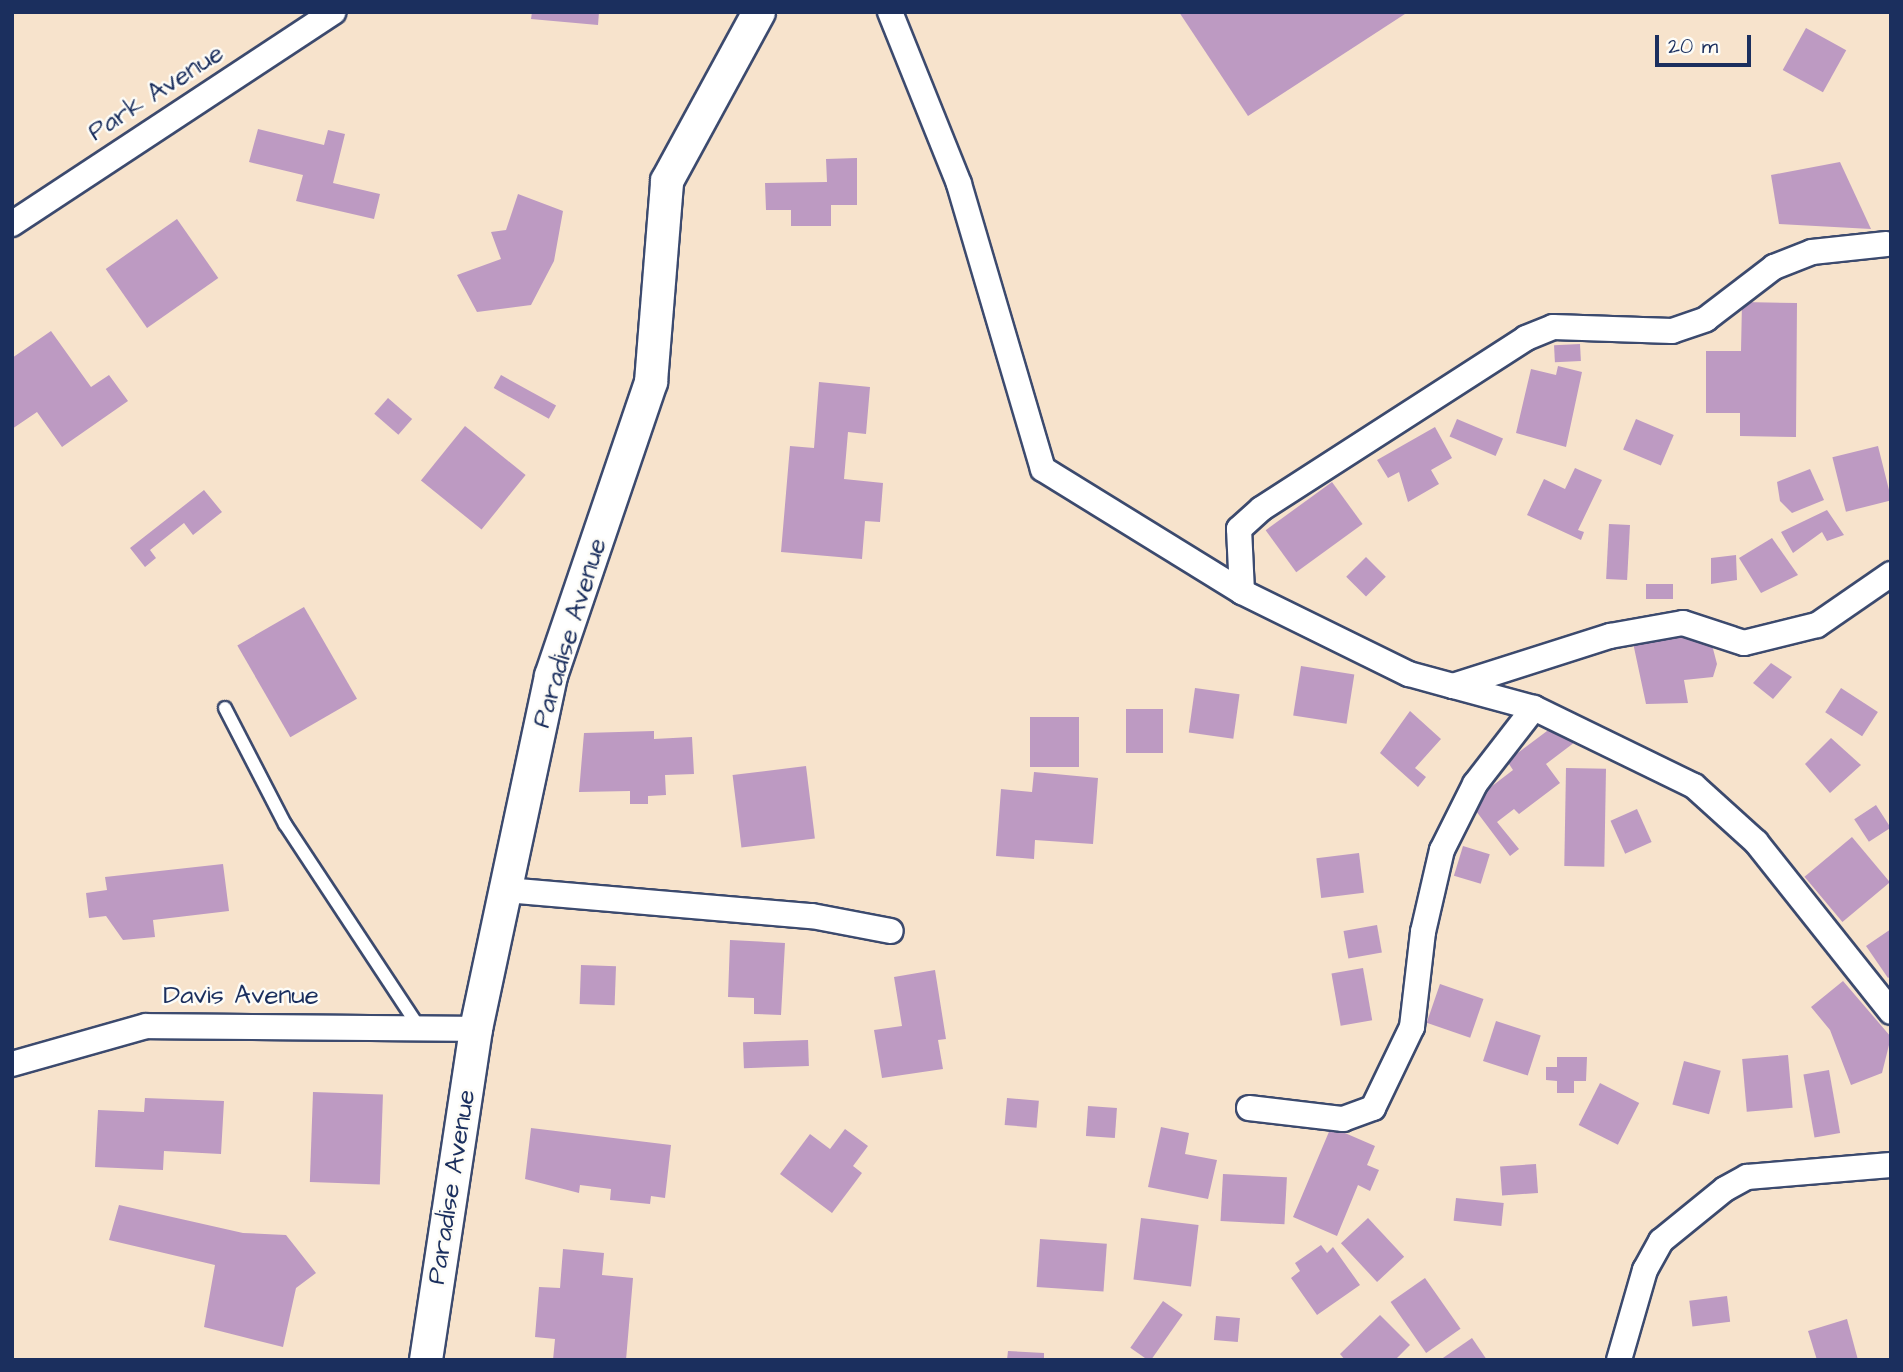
<!DOCTYPE html>
<style>
body{margin:0}
#map{position:relative;width:1903px;height:1372px;overflow:hidden;background:#f7e3cc;font-family:"Architects Daughter",sans-serif}
div>[style]{position:absolute}
.building>*{inset:0;background:#bd9ac2;transform-origin:0 0}
.roads{filter:drop-shadow(2px 0 #3c4a6e) drop-shadow(-2px 0 #3c4a6e) drop-shadow(0 2px #3c4a6e) drop-shadow(0 -2px #3c4a6e)}
.service>*{height:12px;margin:-6px;padding:0 6px;transform-origin:6px;border-radius:6px;background:#fff}
.minor>*{height:24px;margin:-12px;padding:0 12px;transform-origin:12px;border-radius:12px;background:#fff}
.tertiary>*{height:32px;margin:-16px;padding:0 16px;transform-origin:16px;border-radius:16px;background:#fff}
span{translate:-50% -50%;white-space:nowrap;text-align:center;line-height:1.15;-webkit-text-stroke:5px #fdfcf7;paint-order:stroke}
.street-label{font-size:26px;color:#1b2f5e}
.frame{position:absolute;inset:0;border:14px solid #1b2f5e;pointer-events:none}
.scale{position:absolute;left:1655px;top:35px;width:96px;height:32px;box-sizing:border-box;border:4px solid #1b2f5e;border-top:0;padding-left:9px;font-size:21px;line-height:24px;white-space:nowrap;color:#1b2f5e;-webkit-text-stroke:5px #fdfcf7;paint-order:stroke}
</style>
<div id="map">
<div class="building">
<i style="clip-path:polygon(532px 12px,599px 12px,598px 25px,531px 19px)"></i>
<i style="clip-path:polygon(1179px 12px,1408px 12px,1248px 116px)"></i>
<i style="left:1806px;top:28px;width:46px;height:48px;rotate:29deg"></i>
<i style="clip-path:polygon(258px 129px,324px 145px,328px 130px,345px 134px,333px 183px,380px 194px,374px 219px,296px 201px,303px 175px,249px 162px)"></i>
<i style="clip-path:polygon(857px 158px,857px 205px,831px 205px,831px 226px,791px 226px,791px 210px,766px 210px,765px 183px,827px 182px,826px 159px)"></i>
<i style="clip-path:polygon(1840px 162px,1871px 229px,1779px 224px,1771px 175px)"></i>
<i style="clip-path:polygon(518px 194px,563px 211px,554px 261px,531px 305px,477px 312px,457px 275px,501px 259px,491px 232px,506px 230px)"></i>
<i style="left:177px;top:219px;width:72px;height:87px;rotate:55deg"></i>
<i style="clip-path:polygon(1742px 302px,1797px 303px,1796px 437px,1740px 436px,1740px 413px,1706px 413px,1706px 351px,1741px 351px)"></i>
<i style="clip-path:polygon(51px 331px,91px 387px,109px 375px,128px 401px,62px 447px,37px 412px,12px 429px,12px 358px)"></i>
<i style="left:1580px;top:344px;width:17px;height:26px;rotate:87deg"></i>
<i style="clip-path:polygon(1558px 366px,1582px 372px,1566px 447px,1516px 433px,1531px 369px,1556px 375px)"></i>
<i style="left:501px;top:375px;width:63px;height:15px;rotate:29deg"></i>
<i style="clip-path:polygon(819px 382px,870px 387px,866px 434px,848px 432px,844px 479px,883px 483px,880px 522px,865px 521px,862px 559px,781px 552px,790px 446px,814px 448px)"></i>
<i style="left:388px;top:398px;width:32px;height:21px;rotate:41deg"></i>
<i style="left:1457px;top:419px;width:50px;height:19px;rotate:23deg"></i>
<i style="left:1636px;top:419px;width:41px;height:33px;rotate:23deg"></i>
<i style="left:465px;top:426px;width:78px;height:70px;rotate:39deg"></i>
<i style="clip-path:polygon(1435px 427px,1452px 458px,1431px 470px,1439px 484px,1408px 502px,1399px 472px,1388px 478px,1377px 460px)"></i>
<i style="left:1878px;top:446px;width:56px;height:47px;rotate:76deg"></i>
<i style="clip-path:polygon(1575px 468px,1602px 480px,1578px 530px,1584px 532px,1581px 540px,1527px 515px,1544px 479px,1565px 489px)"></i>
<i style="clip-path:polygon(1810px 469px,1824px 500px,1792px 513px,1780px 501px,1777px 482px)"></i>
<i style="left:1332px;top:482px;width:52px;height:82px;rotate:54deg"></i>
<i style="clip-path:polygon(204px 490px,222px 512px,193px 535px,184px 523px,150px 550px,156px 558px,145px 567px,130px 548px)"></i>
<i style="clip-path:polygon(1827px 510px,1844px 535px,1827px 541px,1822px 532px,1793px 553px,1781px 532px)"></i>
<i style="left:1609px;top:524px;width:21px;height:55px;rotate:3deg"></i>
<i style="clip-path:polygon(1772px 538px,1798px 575px,1761px 593px,1739px 558px)"></i>
<i style="clip-path:polygon(1736px 555px,1737px 580px,1711px 584px,1711px 558px)"></i>
<i style="left:1366px;top:557px;width:28px;height:28px;rotate:45deg"></i>
<i style="left:1673px;top:584px;width:15px;height:27px;rotate:90deg"></i>
<i style="left:304px;top:607px;width:106px;height:77px;rotate:60deg"></i>
<i style="clip-path:polygon(1688px 635px,1711px 641px,1717px 664px,1713px 677px,1684px 680px,1688px 703px,1646px 704px,1632px 638px)"></i>
<i style="clip-path:polygon(1771px 663px,1792px 677px,1773px 699px,1753px 683px)"></i>
<i style="left:1301px;top:666px;width:54px;height:50px;rotate:9deg"></i>
<i style="left:1195px;top:688px;width:45px;height:45px;rotate:8deg"></i>
<i style="left:1841px;top:688px;width:44px;height:29px;rotate:33deg"></i>
<i style="left:1126px;top:709px;width:37px;height:44px"></i>
<i style="clip-path:polygon(1410px 711px,1441px 739px,1415px 768px,1426px 777px,1418px 787px,1380px 753px)"></i>
<i style="left:1030px;top:717px;width:49px;height:50px"></i>
<i style="clip-path:polygon(1559px 722px,1575px 742px,1546px 764px,1560px 783px,1519px 814px,1514px 809px,1497px 822px,1519px 849px,1510px 856px,1470px 803px,1513px 770px,1507px 761px)"></i>
<i style="clip-path:polygon(654px 731px,654px 739px,692px 737px,694px 774px,665px 775px,666px 795px,648px 796px,648px 804px,630px 804px,630px 791px,579px 792px,584px 733px)"></i>
<i style="clip-path:polygon(1831px 738px,1861px 765px,1830px 793px,1805px 764px)"></i>
<i style="left:806px;top:766px;width:73px;height:74px;rotate:83deg"></i>
<i style="left:1566px;top:768px;width:40px;height:98px;rotate:1deg"></i>
<i style="clip-path:polygon(1034px 772px,1098px 778px,1093px 844px,1035px 840px,1034px 859px,996px 856px,1001px 789px,1032px 792px)"></i>
<i style="left:1876px;top:805px;width:27px;height:26px;rotate:57deg"></i>
<i style="left:1637px;top:809px;width:36px;height:29px;rotate:66deg"></i>
<i style="left:1852px;top:837px;width:59px;height:62px;rotate:50deg"></i>
<i style="left:1463px;top:846px;width:28px;height:31px;rotate:17deg"></i>
<i style="left:1359px;top:853px;width:40px;height:43px;rotate:83deg"></i>
<i style="clip-path:polygon(223px 864px,229px 911px,153px 920px,155px 937px,123px 940px,106px 916px,89px 918px,86px 893px,107px 890px,105px 877px)"></i>
<i style="left:1377px;top:925px;width:28px;height:34px;rotate:80deg"></i>
<i style="clip-path:polygon(1891px 929px,1891px 976px,1888px 978px,1866px 946px)"></i>
<i style="clip-path:polygon(730px 940px,785px 943px,781px 1015px,754px 1014px,754px 998px,728px 997px)"></i>
<i style="left:581px;top:965px;width:35px;height:39px;rotate:2deg"></i>
<i style="left:1363px;top:968px;width:53px;height:32px;rotate:80deg"></i>
<i style="clip-path:polygon(935px 970px,946px 1039px,938px 1040px,943px 1069px,882px 1078px,874px 1030px,902px 1026px,894px 977px)"></i>
<i style="clip-path:polygon(1843px 981px,1891px 1037px,1882px 1073px,1851px 1085px,1830px 1030px,1811px 1007px)"></i>
<i style="left:1440px;top:984px;width:46px;height:41px;rotate:19deg"></i>
<i style="left:1496px;top:1021px;width:47px;height:42px;rotate:18deg"></i>
<i style="left:808px;top:1040px;width:26px;height:65px;rotate:88deg"></i>
<i style="left:1788px;top:1055px;width:53px;height:46px;rotate:85deg"></i>
<i style="clip-path:polygon(1557px 1057px,1587px 1057px,1586px 1081px,1574px 1081px,1574px 1093px,1557px 1093px,1557px 1081px,1546px 1080px,1546px 1067px,1557px 1067px)"></i>
<i style="left:1684px;top:1061px;width:38px;height:45px;rotate:15deg"></i>
<i style="left:1829px;top:1070px;width:64px;height:26px;rotate:80deg"></i>
<i style="left:1600px;top:1083px;width:44px;height:47px;rotate:27deg"></i>
<i style="left:313px;top:1092px;width:70px;height:90px;rotate:2deg"></i>
<i style="clip-path:polygon(145px 1098px,224px 1101px,221px 1154px,164px 1151px,163px 1170px,95px 1167px,98px 1110px,144px 1112px)"></i>
<i style="left:1007px;top:1098px;width:32px;height:27px;rotate:5deg"></i>
<i style="left:1088px;top:1106px;width:29px;height:30px;rotate:4deg"></i>
<i style="clip-path:polygon(1161px 1127px,1189px 1133px,1185px 1154px,1217px 1160px,1208px 1199px,1148px 1187px)"></i>
<i style="clip-path:polygon(1331px 1127px,1375px 1146px,1367px 1165px,1379px 1170px,1370px 1191px,1358px 1185px,1337px 1236px,1293px 1217px)"></i>
<i style="clip-path:polygon(531px 1128px,671px 1145px,665px 1198px,651px 1196px,650px 1204px,610px 1200px,611px 1189px,580px 1185px,579px 1193px,525px 1179px)"></i>
<i style="clip-path:polygon(845px 1129px,868px 1146px,853px 1166px,862px 1173px,832px 1213px,780px 1174px,810px 1134px,830px 1149px)"></i>
<i style="left:1536px;top:1164px;width:29px;height:36px;rotate:86deg"></i>
<i style="left:1223px;top:1174px;width:64px;height:47px;rotate:3deg"></i>
<i style="left:1456px;top:1198px;width:48px;height:23px;rotate:6deg"></i>
<i style="clip-path:polygon(119px 1205px,243px 1233px,286px 1235px,316px 1273px,296px 1288px,283px 1347px,204px 1327px,215px 1265px,109px 1240px)"></i>
<i style="left:1141px;top:1218px;width:58px;height:62px;rotate:7deg"></i>
<i style="left:1368px;top:1218px;width:53px;height:37px;rotate:47deg"></i>
<i style="left:1040px;top:1239px;width:67px;height:48px;rotate:4deg"></i>
<i style="clip-path:polygon(1321px 1245px,1327px 1253px,1333px 1247px,1360px 1285px,1317px 1315px,1291px 1278px,1300px 1271px,1295px 1263px)"></i>
<i style="clip-path:polygon(563px 1249px,604px 1253px,602px 1275px,633px 1278px,626px 1360px,553px 1360px,555px 1339px,535px 1337px,539px 1287px,560px 1288px)"></i>
<i style="left:1425px;top:1278px;width:62px;height:42px;rotate:55deg"></i>
<i style="left:1727px;top:1296px;width:26px;height:38px;rotate:83deg"></i>
<i style="left:1163px;top:1301px;width:24px;height:57px;rotate:35deg"></i>
<i style="clip-path:polygon(1380px 1315px,1410px 1345px,1395px 1360px,1345px 1360px,1340px 1354px)"></i>
<i style="left:1216px;top:1316px;width:24px;height:24px;rotate:5deg"></i>
<i style="clip-path:polygon(1847px 1319px,1858px 1360px,1817px 1360px,1808px 1331px)"></i>
<i style="clip-path:polygon(1472px 1338px,1487px 1360px,1440px 1360px)"></i>
<i style="clip-path:polygon(1008px 1351px,1044px 1353px,1044px 1360px,1007px 1360px)"></i>
</div>
<div class="roads">
<div class="service">
<i style="left:225px;top:708px;width:131px;rotate:62.7deg"></i>
<i style="left:285px;top:824px;width:240px;rotate:56.6deg"></i>
</div>
<div class="minor">
<i style="left:890px;top:12px;width:185px;rotate:68.1deg"></i>
<i style="left:959px;top:184px;width:297px;rotate:73.6deg"></i>
<i style="left:1043px;top:469px;width:234px;rotate:31.7deg"></i>
<i style="left:1242px;top:592px;width:186px;rotate:26.2deg"></i>
<i style="left:1409px;top:674px;width:46px;rotate:15.3deg"></i>
<i style="left:1453px;top:686px;width:165px;rotate:-17.7deg"></i>
<i style="left:1610px;top:636px;width:74px;rotate:-10.1deg"></i>
<i style="left:1683px;top:623px;width:64px;rotate:18.2deg"></i>
<i style="left:1744px;top:643px;width:75px;rotate:-13.9deg"></i>
<i style="left:1817px;top:625px;width:90px;rotate:-34.6deg"></i>
<i style="left:12px;top:224px;width:385px;rotate:-33.4deg"></i>
<i style="left:1242px;top:592px;width:63px;rotate:-92.7deg"></i>
<i style="left:1239px;top:529px;width:30px;rotate:-42deg"></i>
<i style="left:1261px;top:509px;width:315px;rotate:-32.8deg"></i>
<i style="left:1526px;top:338px;width:29px;rotate:-22deg"></i>
<i style="left:1553px;top:327px;width:119px;rotate:1.9deg"></i>
<i style="left:1672px;top:331px;width:36px;rotate:-19deg"></i>
<i style="left:1706px;top:319px;width:86px;rotate:-37.4deg"></i>
<i style="left:1774px;top:267px;width:41px;rotate:-21.5deg"></i>
<i style="left:1812px;top:252px;width:75px;rotate:-6.1deg"></i>
<i style="left:1453px;top:686px;width:84px;rotate:15.2deg"></i>
<i style="left:1534px;top:708px;width:178px;rotate:26deg"></i>
<i style="left:1694px;top:786px;width:84px;rotate:42.1deg"></i>
<i style="left:1756px;top:842px;width:217px;rotate:51.5deg"></i>
<i style="left:506px;top:890px;width:307px;rotate:4.9deg"></i>
<i style="left:812px;top:916px;width:80px;rotate:10.8deg"></i>
<i style="left:12px;top:1064px;width:139px;rotate:-15.8deg"></i>
<i style="left:146px;top:1026px;width:330px;rotate:0.5deg"></i>
<i style="left:1249px;top:1108px;width:95px;rotate:6.7deg"></i>
<i style="left:1343px;top:1119px;width:32px;rotate:-20deg"></i>
<i style="left:1373px;top:1108px;width:90px;rotate:-64.3deg"></i>
<i style="left:1412px;top:1027px;width:96px;rotate:-83.4deg"></i>
<i style="left:1423px;top:932px;width:84px;rotate:-77deg"></i>
<i style="left:1442px;top:850px;width:74px;rotate:-63.4deg"></i>
<i style="left:1475px;top:784px;width:96px;rotate:-52.2deg"></i>
<i style="left:1619px;top:1360px;width:94px;rotate:-73.9deg"></i>
<i style="left:1645px;top:1270px;width:33px;rotate:-61deg"></i>
<i style="left:1661px;top:1241px;width:82px;rotate:-39.1deg"></i>
<i style="left:1725px;top:1189px;width:25px;rotate:-29deg"></i>
<i style="left:1747px;top:1177px;width:144px;rotate:-4.8deg"></i>
</div>
<div class="tertiary">
<i style="left:426px;top:1360px;width:335px;rotate:-81.4deg"></i>
<i style="left:476px;top:1029px;width:361px;rotate:-78deg"></i>
<i style="left:551px;top:676px;width:311px;rotate:-71.2deg"></i>
<i style="left:651px;top:382px;width:202px;rotate:-85.4deg"></i>
<i style="left:667px;top:181px;width:192px;rotate:-61.4deg"></i>
</div>
</div>
<div class="street-label">
<span style="left:156px;top:93px;rotate:-33deg">Park Avenue</span>
<span style="left:570px;top:633px;rotate:-73deg">Paradise Avenue</span>
<span style="left:241px;top:996px">Davis Avenue</span>
<span style="left:452px;top:1187px;rotate:-81deg">Paradise Avenue</span>
</div>
<div class="frame"></div>
<div class="scale">20 m</div>
</div>
